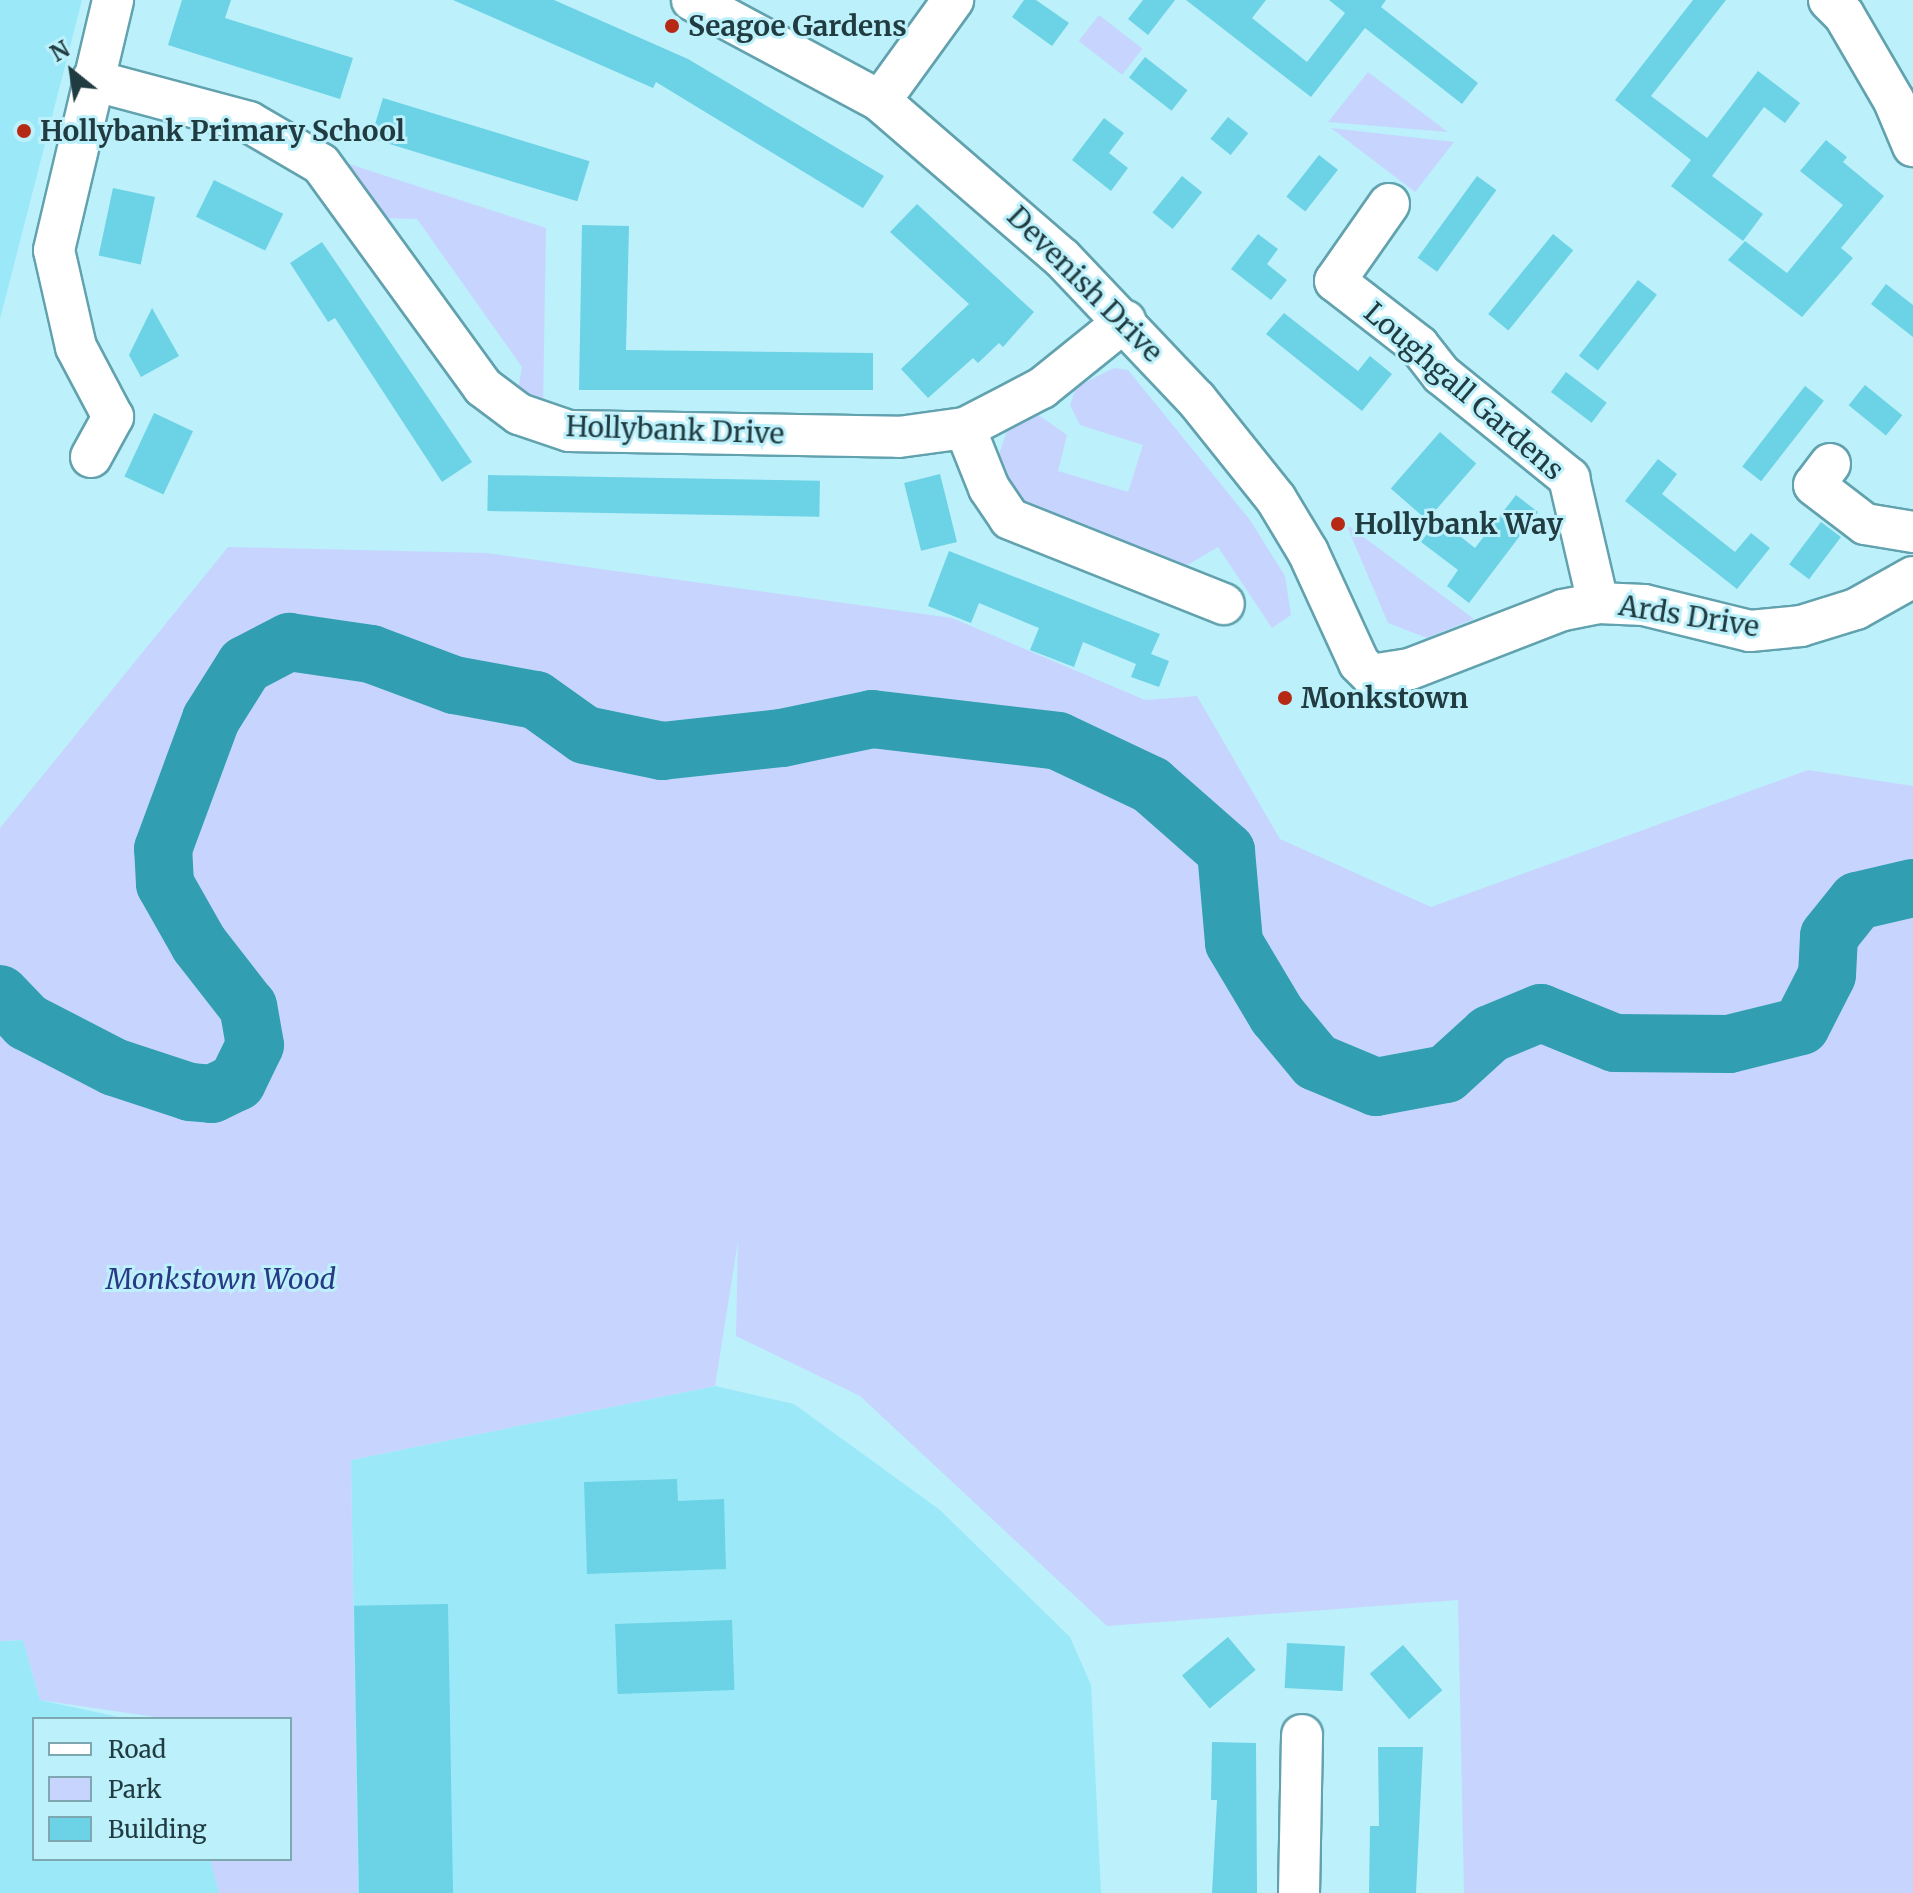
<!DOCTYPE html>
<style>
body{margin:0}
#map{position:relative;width:1913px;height:1893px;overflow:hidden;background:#bcf0fb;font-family:Merriweather,serif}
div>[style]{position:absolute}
.built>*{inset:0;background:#9be9f8}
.green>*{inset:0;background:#c7d5fe;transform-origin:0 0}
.river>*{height:58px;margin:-29px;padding:0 29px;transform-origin:29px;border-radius:29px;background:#319fb1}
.building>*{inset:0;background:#6cd2e5;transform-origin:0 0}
.roads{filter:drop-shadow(2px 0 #61a2ae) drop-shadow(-2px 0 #61a2ae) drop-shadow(0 2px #61a2ae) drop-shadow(0 -2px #61a2ae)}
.minor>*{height:40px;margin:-20px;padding:0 20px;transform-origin:20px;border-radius:20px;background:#fff}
.dots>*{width:22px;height:22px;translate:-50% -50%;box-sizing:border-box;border:4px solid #bcf0fb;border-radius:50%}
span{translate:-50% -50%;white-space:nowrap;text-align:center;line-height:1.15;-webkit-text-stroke:6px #bcf0fb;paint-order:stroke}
.poi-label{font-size:28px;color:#213c41;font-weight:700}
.left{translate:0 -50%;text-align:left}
.street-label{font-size:28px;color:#213c41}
.park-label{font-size:28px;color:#2a3885;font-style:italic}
.legend{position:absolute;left:32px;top:1717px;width:260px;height:144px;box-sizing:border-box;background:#bcf0fb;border:2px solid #7ea8b1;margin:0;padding:10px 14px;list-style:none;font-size:24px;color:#213c41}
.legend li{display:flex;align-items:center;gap:16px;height:40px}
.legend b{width:40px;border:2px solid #7ea8b1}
.north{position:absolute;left:32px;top:32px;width:80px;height:80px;-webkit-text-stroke:6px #bcf0fb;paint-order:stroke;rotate:330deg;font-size:22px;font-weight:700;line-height:32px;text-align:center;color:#213c41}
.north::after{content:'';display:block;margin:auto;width:28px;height:36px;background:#213c41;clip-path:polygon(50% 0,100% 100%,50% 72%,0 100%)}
</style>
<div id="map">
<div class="built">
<i style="clip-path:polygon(0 0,82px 0,0 319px)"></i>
<i style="clip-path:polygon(715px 1386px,794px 1404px,940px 1510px,1070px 1637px,1091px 1685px,1101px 1893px,358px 1893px,351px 1460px)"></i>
<i style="clip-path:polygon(23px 1640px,40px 1700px,128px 1719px,34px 1719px,34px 1859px,217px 1859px,225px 1893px,0 1893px,0 1641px)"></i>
</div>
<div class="green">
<i style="left:1099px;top:15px;width:55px;height:33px;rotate:38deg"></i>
<i style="clip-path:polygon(1368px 72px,1448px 132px,1328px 122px)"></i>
<i style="clip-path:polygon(1331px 128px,1454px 142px,1415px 192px)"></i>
<i style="clip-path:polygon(343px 162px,546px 228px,543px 409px,517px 397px,522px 367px,417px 219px,379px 218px)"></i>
<i style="clip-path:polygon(1114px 368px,1128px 370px,1250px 520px,1285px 576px,1291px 615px,1272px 628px,1218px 547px,1184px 567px,1027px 516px,997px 461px,1008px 427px,1037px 414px,1067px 435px,1058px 471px,1128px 492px,1143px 445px,1080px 425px,1070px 405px,1076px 387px)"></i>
<i style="clip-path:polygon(1346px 524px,1474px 619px,1427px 638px,1388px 623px)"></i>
<i style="clip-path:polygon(228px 547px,487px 553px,952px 618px,1145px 700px,1197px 696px,1280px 839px,1431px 907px,1808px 770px,1913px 786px,1913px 1893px,1464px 1893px,1458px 1600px,1107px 1626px,860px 1396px,736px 1336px,738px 1241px,715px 1386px,351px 1460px,358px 1893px,219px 1893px,210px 1859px,290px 1859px,290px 1719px,168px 1719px,40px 1700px,23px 1640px,0 1641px,0 828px)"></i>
</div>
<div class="river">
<i style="left:0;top:994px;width:39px;rotate:46deg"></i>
<i style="left:27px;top:1022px;width:98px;rotate:27.3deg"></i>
<i style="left:114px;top:1067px;width:80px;rotate:18.2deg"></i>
<i style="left:190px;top:1092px;width:22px;rotate:5deg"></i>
<i style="left:212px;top:1094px;width:28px;rotate:-26deg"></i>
<i style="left:237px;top:1082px;width:41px;rotate:-64.1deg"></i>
<i style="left:255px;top:1045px;width:39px;rotate:-100deg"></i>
<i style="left:248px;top:1007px;width:80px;rotate:-127.9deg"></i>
<i style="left:199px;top:944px;width:69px;rotate:-119.5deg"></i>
<i style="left:165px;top:884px;width:35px;rotate:-93deg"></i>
<i style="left:163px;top:849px;width:139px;rotate:-69.7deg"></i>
<i style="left:211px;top:719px;width:64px;rotate:-57.8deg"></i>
<i style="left:245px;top:665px;width:50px;rotate:-27.6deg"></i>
<i style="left:289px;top:642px;width:83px;rotate:8.3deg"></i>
<i style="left:371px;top:654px;width:89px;rotate:20.5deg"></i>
<i style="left:454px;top:685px;width:83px;rotate:10.4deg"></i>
<i style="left:536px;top:700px;width:60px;rotate:35.5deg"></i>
<i style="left:585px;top:735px;width:79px;rotate:11.7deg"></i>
<i style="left:662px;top:751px;width:121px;rotate:-6.2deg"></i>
<i style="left:782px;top:738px;width:92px;rotate:-11.9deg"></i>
<i style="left:872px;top:719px;width:187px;rotate:6.7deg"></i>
<i style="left:1058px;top:741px;width:103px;rotate:25.3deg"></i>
<i style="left:1151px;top:785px;width:100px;rotate:41.3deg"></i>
<i style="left:1226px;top:851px;width:92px;rotate:85deg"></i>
<i style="left:1234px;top:943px;width:84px;rotate:59.2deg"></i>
<i style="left:1277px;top:1015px;width:61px;rotate:50.3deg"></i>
<i style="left:1316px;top:1062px;width:65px;rotate:22.6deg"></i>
<i style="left:1376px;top:1087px;width:71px;rotate:-10.5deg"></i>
<i style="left:1446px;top:1074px;width:59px;rotate:-42.3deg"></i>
<i style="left:1490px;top:1034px;width:55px;rotate:-22.4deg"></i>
<i style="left:1541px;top:1013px;width:80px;rotate:22.1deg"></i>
<i style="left:1615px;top:1043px;width:114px;rotate:0.5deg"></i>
<i style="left:1729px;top:1044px;width:74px;rotate:-14deg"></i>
<i style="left:1801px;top:1026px;width:57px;rotate:-63deg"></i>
<i style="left:1827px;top:975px;width:39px;rotate:-87deg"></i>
<i style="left:1829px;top:936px;width:45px;rotate:-51.3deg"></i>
<i style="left:1857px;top:901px;width:57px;rotate:-13.1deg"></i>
</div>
<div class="building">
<i style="clip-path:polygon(182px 0,231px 0,225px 18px,353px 58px,340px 99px,168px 45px)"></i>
<i style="clip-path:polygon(453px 0,554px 0,688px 59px,884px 176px,863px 208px,656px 82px,653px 88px)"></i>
<i style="clip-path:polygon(1024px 0,1036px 0,1069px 23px,1052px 46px,1012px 17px)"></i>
<i style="clip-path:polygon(1143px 0,1175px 0,1148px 35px,1128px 19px)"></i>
<i style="clip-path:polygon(1186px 0,1266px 0,1252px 18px,1307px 62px,1345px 13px,1329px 0,1386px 0,1381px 7px,1478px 83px,1462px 104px,1365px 28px,1311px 97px)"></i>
<i style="clip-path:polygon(1693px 0,1726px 0,1651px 96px,1707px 138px,1758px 71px,1800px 103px,1785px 123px,1764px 107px,1712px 176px,1763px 214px,1743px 241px,1671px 186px,1691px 160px,1615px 100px)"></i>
<i style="left:1145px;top:57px;width:54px;height:26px;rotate:38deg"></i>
<i style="left:383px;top:98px;width:216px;height:42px;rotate:17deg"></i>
<i style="left:1228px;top:117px;width:26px;height:28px;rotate:39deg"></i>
<i style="clip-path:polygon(1104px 118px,1124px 133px,1109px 153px,1128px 168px,1111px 191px,1072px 160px)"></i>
<i style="clip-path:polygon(1826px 140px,1847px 157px,1843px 162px,1884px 196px,1841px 248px,1853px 258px,1802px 317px,1728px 260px,1745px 241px,1787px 273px,1843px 205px,1800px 171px)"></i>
<i style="left:1319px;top:155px;width:24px;height:53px;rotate:38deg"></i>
<i style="left:1182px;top:176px;width:26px;height:47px;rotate:39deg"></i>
<i style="left:1477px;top:176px;width:24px;height:101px;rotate:36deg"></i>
<i style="left:214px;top:180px;width:77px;height:41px;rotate:26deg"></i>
<i style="left:113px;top:188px;width:43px;height:69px;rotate:12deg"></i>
<i style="clip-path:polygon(917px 204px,1034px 312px,1003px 347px,999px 343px,978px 363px,973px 358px,928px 398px,901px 369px,969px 304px,890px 232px)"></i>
<i style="clip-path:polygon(582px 225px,629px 226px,626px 350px,873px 353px,873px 390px,579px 390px)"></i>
<i style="clip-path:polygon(1258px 234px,1278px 249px,1267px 264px,1287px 280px,1271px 300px,1231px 269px)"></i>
<i style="left:1553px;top:234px;width:26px;height:103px;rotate:39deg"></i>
<i style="clip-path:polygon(322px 242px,472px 462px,442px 482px,335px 318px,328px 322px,290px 263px)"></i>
<i style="left:1638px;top:280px;width:24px;height:96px;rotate:38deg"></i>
<i style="clip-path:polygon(1886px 284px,1913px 305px,1913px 337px,1871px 304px)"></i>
<i style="clip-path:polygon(152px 308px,179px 356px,141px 377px,129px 355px)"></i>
<i style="clip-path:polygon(1284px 313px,1358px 371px,1370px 356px,1392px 374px,1362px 411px,1266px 334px)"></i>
<i style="left:1566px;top:372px;width:51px;height:25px;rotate:37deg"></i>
<i style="left:1865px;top:385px;width:48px;height:26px;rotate:39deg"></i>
<i style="left:1805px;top:386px;width:24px;height:102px;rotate:38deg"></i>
<i style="left:154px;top:413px;width:43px;height:70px;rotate:25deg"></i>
<i style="left:1440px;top:432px;width:48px;height:75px;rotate:41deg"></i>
<i style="clip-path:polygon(1658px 459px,1677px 474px,1662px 494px,1735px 552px,1751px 533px,1770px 548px,1737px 589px,1625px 501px)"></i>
<i style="left:940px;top:474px;width:70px;height:37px;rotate:76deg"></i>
<i style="left:488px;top:475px;width:332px;height:36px;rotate:1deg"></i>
<i style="clip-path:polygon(1516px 495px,1538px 512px,1469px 603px,1447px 586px,1458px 570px,1421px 542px,1438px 519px,1475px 548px)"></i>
<i style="left:1821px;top:522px;width:25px;height:53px;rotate:37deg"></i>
<i style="clip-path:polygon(949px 551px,1160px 634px,1151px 654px,1169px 661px,1159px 687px,1131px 677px,1136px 664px,1083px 642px,1074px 667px,1030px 650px,1039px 628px,979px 603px,971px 623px,928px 606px)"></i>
<i style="clip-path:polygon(677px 1479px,678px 1501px,724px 1499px,726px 1569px,587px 1574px,584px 1482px)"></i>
<i style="left:448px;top:1604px;width:289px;height:94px;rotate:89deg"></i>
<i style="left:732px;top:1620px;width:70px;height:117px;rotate:88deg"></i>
<i style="left:1228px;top:1637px;width:43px;height:60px;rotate:50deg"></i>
<i style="left:1287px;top:1643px;width:58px;height:45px;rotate:3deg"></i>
<i style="left:1403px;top:1645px;width:60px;height:44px;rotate:49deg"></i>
<i style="clip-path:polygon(1212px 1742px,1256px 1743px,1257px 1893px,1212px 1893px,1217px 1800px,1211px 1800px)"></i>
<i style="clip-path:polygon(1378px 1747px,1423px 1747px,1416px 1893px,1369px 1893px,1370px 1826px,1379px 1826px)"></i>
</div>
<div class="roads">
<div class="minor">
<i style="left:692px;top:0;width:213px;rotate:28.2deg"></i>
<i style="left:880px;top:101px;width:240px;rotate:40.8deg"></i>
<i style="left:1062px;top:258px;width:195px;rotate:46.5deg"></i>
<i style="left:1196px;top:399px;width:128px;rotate:51.3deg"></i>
<i style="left:1276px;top:499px;width:62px;rotate:58.9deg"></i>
<i style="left:1308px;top:552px;width:122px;rotate:65.3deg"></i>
<i style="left:1359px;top:663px;width:17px;rotate:45deg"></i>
<i style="left:1371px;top:675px;width:39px;rotate:-9deg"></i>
<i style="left:1410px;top:669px;width:164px;rotate:-21.1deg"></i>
<i style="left:1563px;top:610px;width:36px;rotate:-11deg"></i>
<i style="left:1598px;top:603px;width:46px;rotate:2.5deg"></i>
<i style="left:1644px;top:605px;width:109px;rotate:13.8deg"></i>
<i style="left:1750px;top:631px;width:51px;rotate:-5.6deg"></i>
<i style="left:1801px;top:626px;width:58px;rotate:-17.2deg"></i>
<i style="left:1856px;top:609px;width:65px;rotate:-29.3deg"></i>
<i style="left:1829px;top:0;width:21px;rotate:45deg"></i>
<i style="left:1844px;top:15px;width:99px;rotate:59.8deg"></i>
<i style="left:1894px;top:101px;width:49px;rotate:67.1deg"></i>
<i style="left:92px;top:80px;width:163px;rotate:15deg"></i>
<i style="left:249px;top:122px;width:83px;rotate:30.3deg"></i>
<i style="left:321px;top:164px;width:276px;rotate:54deg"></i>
<i style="left:483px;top:387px;width:45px;rotate:36.9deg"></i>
<i style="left:519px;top:414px;width:53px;rotate:18.8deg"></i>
<i style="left:569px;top:431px;width:330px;rotate:1deg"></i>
<i style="left:899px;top:437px;width:67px;rotate:-7.8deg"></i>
<i style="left:965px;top:428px;width:87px;rotate:-27.5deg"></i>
<i style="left:1042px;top:388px;width:107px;rotate:-38.9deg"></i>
<i style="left:880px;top:101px;width:125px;rotate:-54.1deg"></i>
<i style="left:1389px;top:204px;width:94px;rotate:125deg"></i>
<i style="left:1335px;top:281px;width:106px;rotate:37.7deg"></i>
<i style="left:1419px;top:346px;width:37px;rotate:52deg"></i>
<i style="left:1442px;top:375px;width:164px;rotate:39deg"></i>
<i style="left:1569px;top:478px;width:128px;rotate:76.9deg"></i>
<i style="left:965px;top:428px;width:65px;rotate:68.2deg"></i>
<i style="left:989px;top:488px;width:37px;rotate:56deg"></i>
<i style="left:1010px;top:519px;width:230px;rotate:21.7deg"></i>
<i style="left:91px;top:457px;width:46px;rotate:-61.2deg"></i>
<i style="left:113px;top:417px;width:79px;rotate:-117.9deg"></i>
<i style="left:76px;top:347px;width:99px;rotate:-102.8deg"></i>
<i style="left:54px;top:250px;width:257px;rotate:-76.7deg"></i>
<i style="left:1830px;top:464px;width:26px;rotate:127deg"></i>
<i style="left:1814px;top:485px;width:64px;rotate:37.4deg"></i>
<i style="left:1865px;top:524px;width:49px;rotate:9.5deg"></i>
<i style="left:1299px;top:1893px;width:158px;rotate:-88.9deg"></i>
</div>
</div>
<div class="dots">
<i style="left:672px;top:26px;background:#b62915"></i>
<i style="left:24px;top:131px;background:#b62915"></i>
<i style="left:1338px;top:524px;background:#b62915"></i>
<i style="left:1285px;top:698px;background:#b62915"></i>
</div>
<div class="poi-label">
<span class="left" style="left:688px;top:26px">Seagoe Gardens</span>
<span class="left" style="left:40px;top:131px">Hollybank Primary School</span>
<span class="left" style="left:1354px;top:524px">Hollybank Way</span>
<span class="left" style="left:1301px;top:698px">Monkstown</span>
</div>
<div class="street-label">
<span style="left:1085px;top:284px;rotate:45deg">Devenish Drive</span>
<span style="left:1464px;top:391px;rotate:41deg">Loughgall Gardens</span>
<span style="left:675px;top:430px;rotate:2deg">Hollybank Drive</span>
<span style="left:1689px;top:616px;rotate:9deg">Ards Drive</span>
</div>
<div class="park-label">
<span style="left:221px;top:1279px">Monkstown Wood</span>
</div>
<ul class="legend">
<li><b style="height:10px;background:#fff"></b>Road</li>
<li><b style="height:22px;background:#c7d5fe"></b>Park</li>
<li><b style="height:22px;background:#6cd2e5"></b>Building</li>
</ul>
<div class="north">N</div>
</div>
